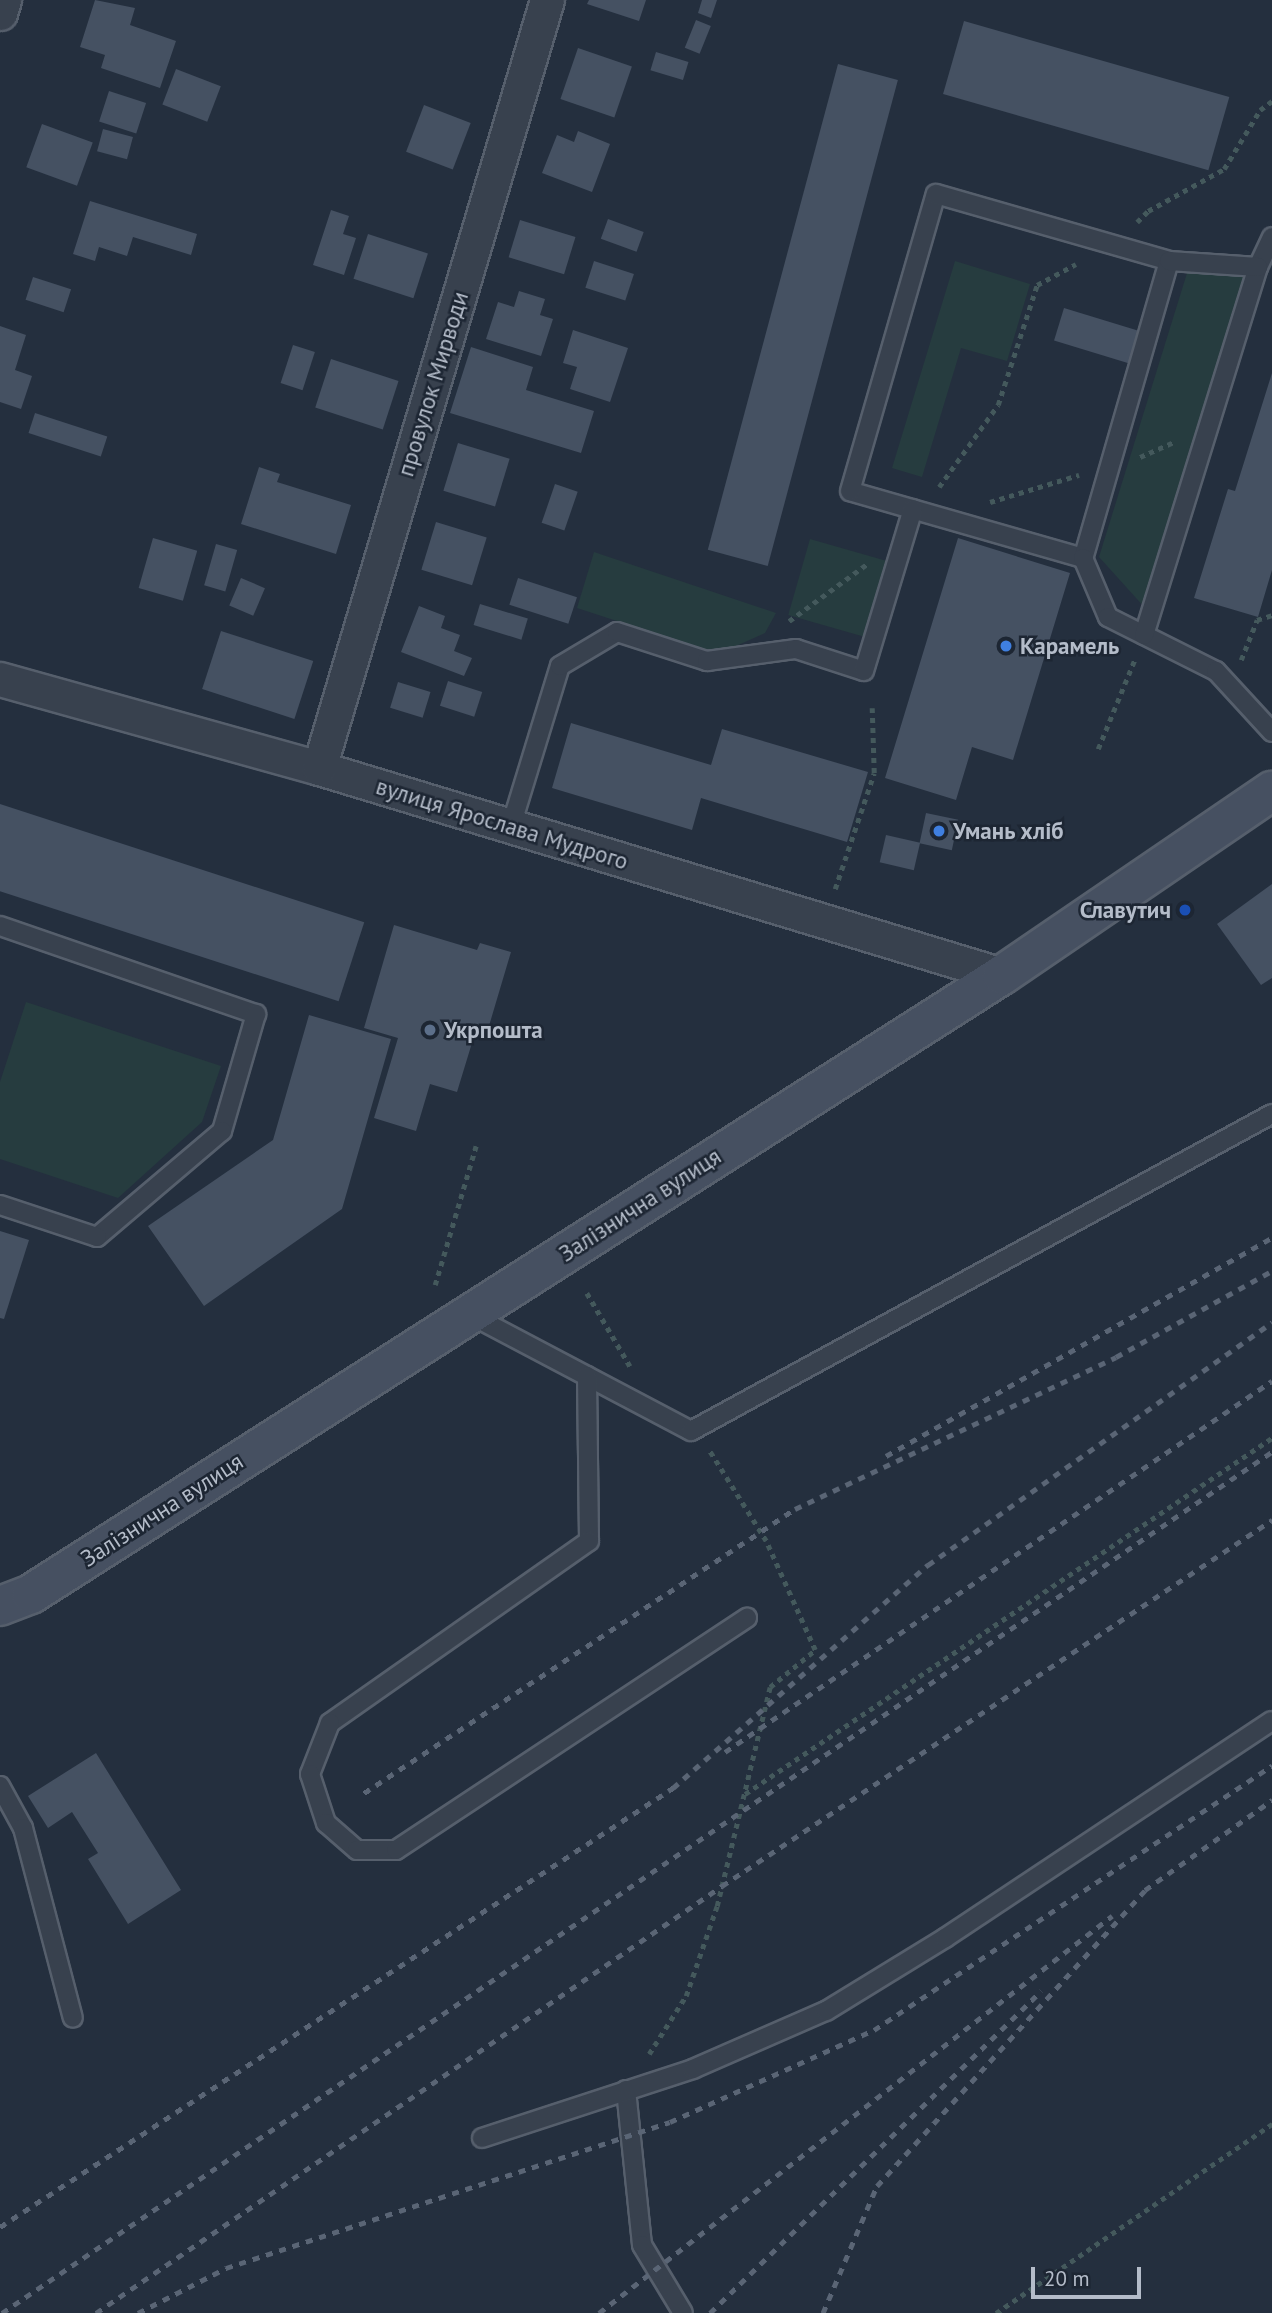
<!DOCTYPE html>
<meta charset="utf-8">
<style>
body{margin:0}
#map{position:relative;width:1272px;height:2313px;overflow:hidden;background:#242f3e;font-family:"PT Sans",sans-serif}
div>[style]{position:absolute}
.green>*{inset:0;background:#263c3f;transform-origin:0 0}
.building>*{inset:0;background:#455162;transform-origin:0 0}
.path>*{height:4.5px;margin-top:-2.25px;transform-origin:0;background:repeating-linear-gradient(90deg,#44595c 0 5px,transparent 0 10px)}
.roads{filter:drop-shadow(2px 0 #565f6c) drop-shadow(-2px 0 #565f6c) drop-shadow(0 2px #565f6c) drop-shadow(0 -2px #565f6c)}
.service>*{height:18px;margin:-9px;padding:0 9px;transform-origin:9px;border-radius:9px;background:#38414e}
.minor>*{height:33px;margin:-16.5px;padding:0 16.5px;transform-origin:16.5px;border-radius:16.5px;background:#38414e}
.secondary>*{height:38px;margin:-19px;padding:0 19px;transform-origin:19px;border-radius:19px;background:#465061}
.rail>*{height:5px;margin-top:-2.5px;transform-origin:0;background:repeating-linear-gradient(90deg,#5a6575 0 7px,transparent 0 14px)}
.dots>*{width:19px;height:19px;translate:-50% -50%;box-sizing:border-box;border:4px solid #1d2633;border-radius:50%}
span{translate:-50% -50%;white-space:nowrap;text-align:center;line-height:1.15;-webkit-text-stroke:5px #1d2633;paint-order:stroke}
.street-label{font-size:23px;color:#b4bcc9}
.poi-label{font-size:23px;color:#b4bcc9;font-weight:700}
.left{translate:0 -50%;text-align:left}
.right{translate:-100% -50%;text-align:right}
.scale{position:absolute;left:1031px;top:2267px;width:110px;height:32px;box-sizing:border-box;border:4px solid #b4bcc9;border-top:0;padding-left:9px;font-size:21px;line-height:24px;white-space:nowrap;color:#b4bcc9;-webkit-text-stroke:5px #1d2633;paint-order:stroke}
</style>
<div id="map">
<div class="green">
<i style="clip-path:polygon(1208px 254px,1252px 272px,1146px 609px,1099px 557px,1192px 257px)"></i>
<i style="clip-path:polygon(955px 261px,1030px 284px,1007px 361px,961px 348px,922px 477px,892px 468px)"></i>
<i style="left:810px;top:539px;width:79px;height:79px;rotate:16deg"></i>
<i style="clip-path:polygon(594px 552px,776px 613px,765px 633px,718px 654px,577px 608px)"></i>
<i style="clip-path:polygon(26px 1002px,221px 1066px,202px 1122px,118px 1198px,0 1159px,0 1082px)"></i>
</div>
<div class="building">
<i style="clip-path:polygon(95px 0,135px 8px,130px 25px,176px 41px,160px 88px,101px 68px,105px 55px,80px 47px)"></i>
<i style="clip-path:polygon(589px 0,646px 0,639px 21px,587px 4px)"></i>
<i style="clip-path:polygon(702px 0,717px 0,711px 18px,698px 13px)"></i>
<i style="left:696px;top:20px;width:16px;height:30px;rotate:22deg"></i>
<i style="left:964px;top:21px;width:276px;height:76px;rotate:16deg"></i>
<i style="left:578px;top:48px;width:57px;height:54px;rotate:19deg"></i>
<i style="left:656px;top:52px;width:34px;height:19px;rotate:17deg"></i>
<i style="left:838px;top:64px;width:62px;height:503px;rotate:15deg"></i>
<i style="left:176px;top:69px;width:48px;height:38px;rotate:21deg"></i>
<i style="left:109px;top:91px;width:39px;height:32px;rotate:18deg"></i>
<i style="left:424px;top:105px;width:50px;height:50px;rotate:21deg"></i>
<i style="left:42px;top:124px;width:54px;height:46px;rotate:20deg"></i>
<i style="left:103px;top:129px;width:31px;height:23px;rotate:15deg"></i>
<i style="clip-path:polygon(578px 131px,610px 144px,592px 192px,542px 173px,557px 135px,574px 142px)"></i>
<i style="clip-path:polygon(90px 201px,197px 234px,191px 255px,133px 237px,127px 256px,99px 247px,95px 261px,73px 254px)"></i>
<i style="clip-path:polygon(331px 210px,349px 216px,343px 234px,356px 238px,344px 275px,313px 265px)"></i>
<i style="left:608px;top:219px;width:38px;height:21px;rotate:20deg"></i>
<i style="left:520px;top:220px;width:58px;height:39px;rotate:17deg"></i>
<i style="left:368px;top:234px;width:63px;height:47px;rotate:18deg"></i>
<i style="left:594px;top:261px;width:42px;height:28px;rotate:18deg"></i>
<i style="left:33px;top:277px;width:40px;height:24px;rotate:18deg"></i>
<i style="clip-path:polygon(519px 291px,545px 299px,540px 315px,553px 319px,541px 356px,486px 339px,498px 302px,514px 307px)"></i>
<i style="left:1064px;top:308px;width:83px;height:34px;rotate:17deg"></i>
<i style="clip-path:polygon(0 326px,26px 335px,15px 370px,32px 376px,21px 409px,0 402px)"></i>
<i style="clip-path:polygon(573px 330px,628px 348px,610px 402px,570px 389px,577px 367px,563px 363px)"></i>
<i style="left:293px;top:345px;width:23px;height:40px;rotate:18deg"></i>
<i style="clip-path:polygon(471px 347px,533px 367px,526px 390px,594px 411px,581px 453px,450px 413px)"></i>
<i style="left:331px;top:359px;width:71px;height:51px;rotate:18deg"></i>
<i style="clip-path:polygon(1272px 373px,1272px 570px,1258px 617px,1194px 598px,1228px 489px,1235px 491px)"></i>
<i style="left:35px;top:413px;width:76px;height:21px;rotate:18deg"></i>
<i style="left:458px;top:443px;width:54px;height:50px;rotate:17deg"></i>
<i style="clip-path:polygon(259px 467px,280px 474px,277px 482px,351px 505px,336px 554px,241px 524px)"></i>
<i style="left:555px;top:484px;width:24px;height:41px;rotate:19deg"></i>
<i style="left:436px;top:522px;width:53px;height:50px;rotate:17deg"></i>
<i style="left:153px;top:538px;width:46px;height:52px;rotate:16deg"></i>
<i style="clip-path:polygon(958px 538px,1070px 573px,1013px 760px,972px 747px,956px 800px,885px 778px)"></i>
<i style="left:216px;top:544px;width:22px;height:43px;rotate:16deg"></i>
<i style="left:241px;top:578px;width:26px;height:30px;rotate:23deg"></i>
<i style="left:518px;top:578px;width:62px;height:28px;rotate:18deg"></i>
<i style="left:480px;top:604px;width:50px;height:22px;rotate:17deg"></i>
<i style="clip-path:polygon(419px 606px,445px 616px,441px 628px,460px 635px,454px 651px,472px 658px,464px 676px,401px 652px)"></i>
<i style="left:221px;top:631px;width:97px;height:61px;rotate:18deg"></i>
<i style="left:448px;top:681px;width:36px;height:26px;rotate:18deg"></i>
<i style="left:398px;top:682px;width:34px;height:27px;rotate:17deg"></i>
<i style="clip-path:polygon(571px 723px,711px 765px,722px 729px,868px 772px,847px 842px,701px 798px,692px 830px,552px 788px)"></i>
<i style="left:0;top:804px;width:383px;height:83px;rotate:18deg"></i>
<i style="left:926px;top:813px;width:33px;height:31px;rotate:12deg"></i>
<i style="left:886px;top:835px;width:35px;height:28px;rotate:13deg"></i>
<i style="clip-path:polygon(1272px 884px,1272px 978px,1261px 985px,1217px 924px)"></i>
<i style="clip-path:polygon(394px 925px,477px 950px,480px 943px,511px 952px,486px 1036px,475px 1033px,457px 1092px,430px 1084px,416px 1131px,374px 1118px,398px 1038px,364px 1028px)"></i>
<i style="clip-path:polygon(309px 1015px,391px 1039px,342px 1209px,204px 1306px,148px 1226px,273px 1140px)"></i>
<i style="clip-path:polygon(0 1231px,29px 1240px,4px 1319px,0 1318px)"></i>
<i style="clip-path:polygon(96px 1753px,181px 1890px,128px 1924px,88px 1859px,98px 1853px,72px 1812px,48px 1828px,28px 1796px)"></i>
</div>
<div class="path">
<i style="left:1137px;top:222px;width:16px;rotate:-45deg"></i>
<i style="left:1148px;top:211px;width:87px;rotate:-28.9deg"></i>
<i style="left:1224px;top:169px;width:69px;rotate:-58.6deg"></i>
<i style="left:1260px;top:110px;width:15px;rotate:-37deg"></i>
<i style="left:1140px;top:457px;width:37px;rotate:-24deg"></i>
<i style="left:939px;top:487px;width:101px;rotate:-54.3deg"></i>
<i style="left:998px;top:405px;width:126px;rotate:-72deg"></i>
<i style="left:1037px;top:285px;width:44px;rotate:-28.3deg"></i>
<i style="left:990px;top:502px;width:93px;rotate:-16.9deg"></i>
<i style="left:789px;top:621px;width:97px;rotate:-36.2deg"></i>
<i style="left:1241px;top:660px;width:43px;rotate:-68.2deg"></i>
<i style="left:1257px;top:620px;width:16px;rotate:-18deg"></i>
<i style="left:1098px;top:749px;width:97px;rotate:-67.7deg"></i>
<i style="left:835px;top:889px;width:122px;rotate:-71.4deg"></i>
<i style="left:874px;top:773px;width:65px;rotate:-91.8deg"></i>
<i style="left:435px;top:1285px;width:145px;rotate:-73.6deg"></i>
<i style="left:587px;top:1293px;width:85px;rotate:59.5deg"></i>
<i style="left:745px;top:1794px;width:636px;rotate:-34.04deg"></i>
<i style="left:649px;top:2054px;width:69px;rotate:-57.5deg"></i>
<i style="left:686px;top:1996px;width:95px;rotate:-71deg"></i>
<i style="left:717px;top:1906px;width:225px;rotate:-76.4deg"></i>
<i style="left:770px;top:1687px;width:58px;rotate:-39.4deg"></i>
<i style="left:815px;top:1650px;width:120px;rotate:-114.2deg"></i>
<i style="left:766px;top:1541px;width:107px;rotate:-122.1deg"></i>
<i style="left:996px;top:2313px;width:335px;rotate:-34.4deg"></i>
</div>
<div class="roads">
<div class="service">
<i style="left:1258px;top:267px;width:33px;rotate:-65deg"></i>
<i style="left:1083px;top:558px;width:242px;rotate:-164deg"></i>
<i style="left:850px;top:491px;width:309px;rotate:-73.9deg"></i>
<i style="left:936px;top:194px;width:242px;rotate:16deg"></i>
<i style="left:1169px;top:261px;width:309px;rotate:106.1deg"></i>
<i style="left:1083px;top:558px;width:64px;rotate:67deg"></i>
<i style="left:1108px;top:617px;width:121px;rotate:26.6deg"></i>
<i style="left:1216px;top:671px;width:83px;rotate:47.4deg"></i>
<i style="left:1144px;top:635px;width:385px;rotate:-72.8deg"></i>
<i style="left:1258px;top:267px;width:89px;rotate:-176.1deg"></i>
<i style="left:511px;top:826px;width:167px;rotate:-73deg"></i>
<i style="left:560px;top:666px;width:66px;rotate:-30.8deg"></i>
<i style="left:617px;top:632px;width:95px;rotate:17.9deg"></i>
<i style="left:707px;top:661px;width:90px;rotate:-7.7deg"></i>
<i style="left:796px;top:649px;width:71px;rotate:17.9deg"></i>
<i style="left:864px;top:671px;width:169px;rotate:-73.2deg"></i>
<i style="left:0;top:926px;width:271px;rotate:19deg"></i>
<i style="left:256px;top:1014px;width:122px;rotate:106.2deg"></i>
<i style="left:222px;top:1131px;width:164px;rotate:139.7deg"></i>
<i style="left:97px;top:1237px;width:102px;rotate:-161.7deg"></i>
<i style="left:469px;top:1314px;width:251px;rotate:27.8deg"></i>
<i style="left:691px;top:1431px;width:662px;rotate:-28.62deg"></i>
<i style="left:587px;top:1376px;width:165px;rotate:89.3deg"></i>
<i style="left:589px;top:1541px;width:317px;rotate:144.9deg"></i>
<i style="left:330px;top:1723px;width:55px;rotate:111.4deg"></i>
<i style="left:310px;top:1774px;width:52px;rotate:71.9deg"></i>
<i style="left:326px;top:1823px;width:41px;rotate:41.1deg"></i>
<i style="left:357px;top:1850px;width:39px"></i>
<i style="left:396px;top:1850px;width:421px;rotate:-33.5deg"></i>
<i style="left:0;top:1786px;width:48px;rotate:61.3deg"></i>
<i style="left:23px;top:1828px;width:196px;rotate:75.3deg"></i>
<i style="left:626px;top:2090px;width:156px;rotate:84.1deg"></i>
<i style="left:642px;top:2245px;width:79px;rotate:58.9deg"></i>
<i style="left:482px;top:2138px;width:222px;rotate:-18.1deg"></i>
<i style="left:693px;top:2069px;width:145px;rotate:-23.6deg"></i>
<i style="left:826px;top:2011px;width:140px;rotate:-31.5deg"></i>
<i style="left:945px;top:1938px;width:392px;rotate:-33.6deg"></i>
</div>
<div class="minor">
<i style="left:0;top:13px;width:14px;rotate:-73deg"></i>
<i style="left:0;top:679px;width:331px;rotate:15.6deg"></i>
<i style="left:319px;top:768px;width:714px;rotate:16.86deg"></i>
<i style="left:319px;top:768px;width:801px;rotate:-73.47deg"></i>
</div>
<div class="secondary">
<i style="left:0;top:1606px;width:33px;rotate:-21deg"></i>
<i style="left:31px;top:1594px;width:1152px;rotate:-32.52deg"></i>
<i style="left:1002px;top:975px;width:327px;rotate:-34.3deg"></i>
</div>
</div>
<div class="rail">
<i style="left:886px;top:1456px;width:443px;rotate:-29.5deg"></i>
<i style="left:725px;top:1752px;width:661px;rotate:-34.15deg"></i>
<i style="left:364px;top:1793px;width:516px;rotate:-33.38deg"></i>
<i style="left:795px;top:1509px;width:355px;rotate:-25.3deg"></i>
<i style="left:1116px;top:1357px;width:178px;rotate:-28.9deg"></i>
<i style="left:0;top:2227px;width:804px;rotate:-33.12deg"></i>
<i style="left:673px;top:1788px;width:339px;rotate:-41.2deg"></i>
<i style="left:928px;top:1565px;width:421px;rotate:-35.2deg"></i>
<i style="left:2px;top:2313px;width:1534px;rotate:-34.14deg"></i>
<i style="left:96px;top:2313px;width:758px;rotate:-34.3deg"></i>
<i style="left:722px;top:1886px;width:661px;rotate:-33.64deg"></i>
<i style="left:138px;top:2313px;width:99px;rotate:-27.1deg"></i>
<i style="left:226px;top:2268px;width:467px;rotate:-18.2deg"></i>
<i style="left:670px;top:2122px;width:224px;rotate:-24.3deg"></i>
<i style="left:874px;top:2030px;width:478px;rotate:-33.6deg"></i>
<i style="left:599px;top:2313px;width:649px;rotate:-37.74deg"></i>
<i style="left:710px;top:2313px;width:462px;rotate:-44.2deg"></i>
<i style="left:823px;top:2313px;width:138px;rotate:-67deg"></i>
<i style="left:877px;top:2186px;width:399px;rotate:-47.8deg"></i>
<i style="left:1145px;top:1890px;width:156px;rotate:-35.3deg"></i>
</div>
<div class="dots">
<i style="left:1006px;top:646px;background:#3f7fe0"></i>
<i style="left:939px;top:831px;background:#3f7fe0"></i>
<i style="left:1185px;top:910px;background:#1a4fb4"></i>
<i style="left:430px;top:1030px;background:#5c6f8a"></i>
</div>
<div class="street-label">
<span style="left:433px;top:384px;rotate:-73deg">провулок Мирводи</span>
<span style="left:502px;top:824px;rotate:17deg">вулиця Ярослава Мудрого</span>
<span style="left:640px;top:1205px;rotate:-33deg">Залізнична вулиця</span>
<span style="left:162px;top:1510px;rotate:-33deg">Залізнична вулиця</span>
</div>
<div class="poi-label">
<span class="left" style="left:1020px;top:646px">Карамель</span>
<span class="left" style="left:953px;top:831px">Умань хліб</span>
<span class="right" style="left:1171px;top:910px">Славутич</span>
<span class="left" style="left:444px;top:1030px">Укрпошта</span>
</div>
<div class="scale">20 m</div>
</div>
